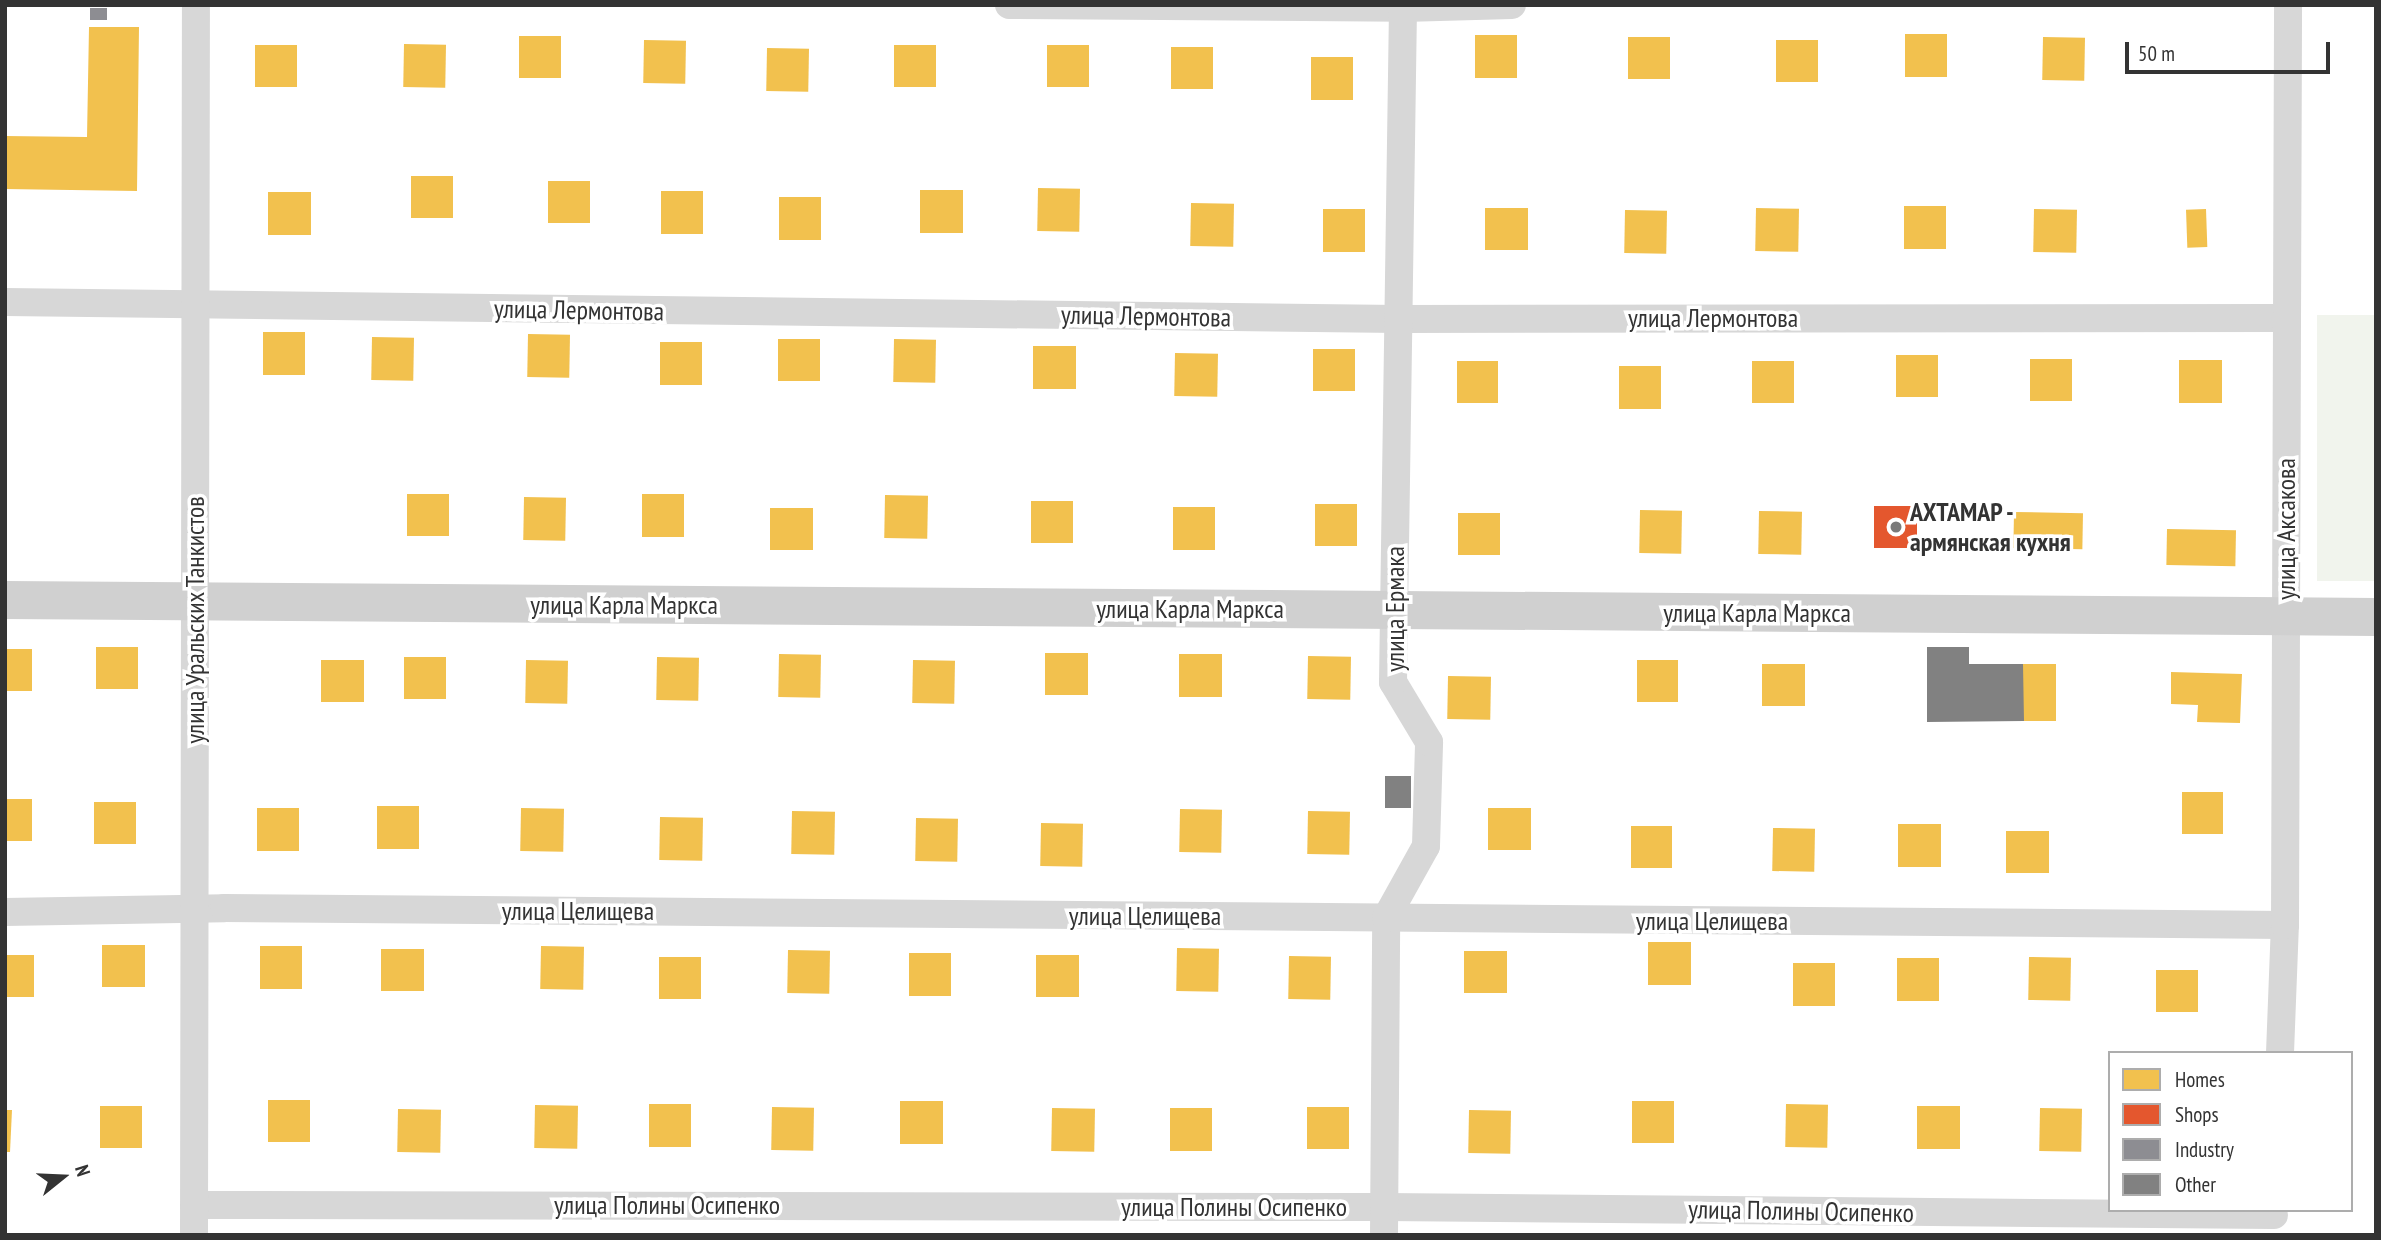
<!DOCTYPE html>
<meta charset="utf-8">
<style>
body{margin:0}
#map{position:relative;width:2381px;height:1240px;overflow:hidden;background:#fff;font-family:"PT Sans Narrow",sans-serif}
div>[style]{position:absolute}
.green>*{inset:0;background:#f1f4ed;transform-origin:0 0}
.homes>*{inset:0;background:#f2c14e;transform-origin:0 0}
.shops>*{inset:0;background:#e4572e;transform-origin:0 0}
.industry>*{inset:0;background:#8d8d92;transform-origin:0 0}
.building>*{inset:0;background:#818181;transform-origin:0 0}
.minor>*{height:28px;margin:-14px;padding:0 14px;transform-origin:14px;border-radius:14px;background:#d7d7d7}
.secondary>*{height:38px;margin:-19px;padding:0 19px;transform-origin:19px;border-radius:19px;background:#d0d0d0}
.dots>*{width:19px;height:19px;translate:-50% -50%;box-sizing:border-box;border:4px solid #fff;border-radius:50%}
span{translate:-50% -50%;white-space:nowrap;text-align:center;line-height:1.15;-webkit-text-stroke:7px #fff;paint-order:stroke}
.street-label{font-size:26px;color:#333}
.poi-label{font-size:26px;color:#333;font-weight:700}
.left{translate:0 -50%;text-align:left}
.frame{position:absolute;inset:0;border:7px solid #333;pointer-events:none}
.legend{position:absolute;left:2108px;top:1051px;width:245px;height:161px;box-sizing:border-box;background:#fff;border:2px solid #adadad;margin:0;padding:9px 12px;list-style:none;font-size:21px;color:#333}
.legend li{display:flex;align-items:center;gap:14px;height:35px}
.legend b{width:35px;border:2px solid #adadad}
.north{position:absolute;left:28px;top:1142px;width:70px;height:70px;-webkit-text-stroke:5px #fff;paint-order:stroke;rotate:72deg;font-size:19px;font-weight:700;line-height:28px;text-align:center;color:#333}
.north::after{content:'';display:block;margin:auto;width:24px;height:32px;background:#333;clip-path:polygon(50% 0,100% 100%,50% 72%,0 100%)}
.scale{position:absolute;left:2125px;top:42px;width:205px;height:32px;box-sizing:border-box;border:4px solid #333;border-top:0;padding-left:9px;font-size:21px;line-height:24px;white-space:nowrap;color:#333;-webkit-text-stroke:5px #fff;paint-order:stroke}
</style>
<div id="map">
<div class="green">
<i style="left:2376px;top:315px;width:266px;height:59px;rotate:90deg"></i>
</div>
<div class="homes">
<i style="clip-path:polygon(89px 27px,139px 27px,137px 191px,5px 189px,5px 136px,87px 137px)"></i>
<i style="left:1905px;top:34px;width:42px;height:43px"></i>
<i style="left:1475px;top:35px;width:42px;height:43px"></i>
<i style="left:519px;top:36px;width:42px;height:42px"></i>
<i style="left:1628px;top:37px;width:42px;height:42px"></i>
<i style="left:2043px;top:37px;width:42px;height:43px;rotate:1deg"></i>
<i style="left:644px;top:40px;width:42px;height:43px;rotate:1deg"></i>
<i style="left:1776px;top:40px;width:42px;height:42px"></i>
<i style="left:404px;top:44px;width:42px;height:43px;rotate:1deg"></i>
<i style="left:255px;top:45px;width:42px;height:42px"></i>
<i style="left:894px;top:45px;width:42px;height:42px"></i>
<i style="left:1047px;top:45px;width:42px;height:42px"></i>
<i style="left:1171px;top:47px;width:42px;height:42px"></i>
<i style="left:767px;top:48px;width:42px;height:43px;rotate:1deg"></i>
<i style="left:1311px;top:57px;width:42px;height:43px"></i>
<i style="left:411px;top:176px;width:42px;height:42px"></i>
<i style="left:548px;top:181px;width:42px;height:42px"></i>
<i style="left:1038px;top:188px;width:42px;height:43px;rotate:1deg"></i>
<i style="left:920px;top:190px;width:43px;height:43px"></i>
<i style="left:661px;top:191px;width:42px;height:43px"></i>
<i style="left:268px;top:192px;width:43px;height:43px"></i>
<i style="left:779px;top:197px;width:42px;height:43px"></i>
<i style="left:1191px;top:203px;width:43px;height:43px;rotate:1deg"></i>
<i style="left:1904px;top:206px;width:42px;height:43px"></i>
<i style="left:1485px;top:208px;width:43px;height:42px"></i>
<i style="left:1756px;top:208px;width:43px;height:43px;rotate:1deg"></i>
<i style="left:1323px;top:209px;width:42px;height:43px"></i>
<i style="left:2034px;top:209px;width:43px;height:43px;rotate:1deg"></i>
<i style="left:2206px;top:209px;width:38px;height:20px;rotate:88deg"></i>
<i style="left:1625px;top:210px;width:42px;height:43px;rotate:1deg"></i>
<i style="left:263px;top:332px;width:42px;height:43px"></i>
<i style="left:528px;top:334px;width:42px;height:43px;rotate:1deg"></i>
<i style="left:372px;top:337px;width:42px;height:43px;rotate:1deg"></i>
<i style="left:778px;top:339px;width:42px;height:42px"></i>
<i style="left:894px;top:339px;width:42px;height:43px;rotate:1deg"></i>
<i style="left:660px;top:342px;width:42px;height:43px"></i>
<i style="left:1033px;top:346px;width:43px;height:43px"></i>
<i style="left:1313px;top:349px;width:42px;height:42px"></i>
<i style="left:1175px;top:353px;width:43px;height:43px;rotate:1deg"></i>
<i style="left:1896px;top:355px;width:42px;height:42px"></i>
<i style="left:2030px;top:359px;width:42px;height:42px"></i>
<i style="left:2179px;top:360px;width:43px;height:43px"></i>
<i style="left:1457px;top:361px;width:41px;height:42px"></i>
<i style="left:1752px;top:361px;width:42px;height:42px"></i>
<i style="left:1619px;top:366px;width:42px;height:43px"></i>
<i style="left:407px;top:494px;width:42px;height:42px"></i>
<i style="left:642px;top:494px;width:42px;height:43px"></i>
<i style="left:885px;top:495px;width:43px;height:43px;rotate:1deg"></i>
<i style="left:524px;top:497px;width:42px;height:43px;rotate:1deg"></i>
<i style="left:1031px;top:501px;width:42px;height:42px"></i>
<i style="left:1315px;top:504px;width:42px;height:42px"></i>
<i style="left:1173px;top:507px;width:42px;height:43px"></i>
<i style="left:770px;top:508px;width:43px;height:42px"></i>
<i style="left:1640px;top:510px;width:42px;height:43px;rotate:1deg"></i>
<i style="left:1759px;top:511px;width:43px;height:43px;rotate:1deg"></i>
<i style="left:2014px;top:512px;width:69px;height:36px;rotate:1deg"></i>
<i style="left:1500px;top:513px;width:42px;height:42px;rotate:90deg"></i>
<i style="left:2167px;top:529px;width:69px;height:36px;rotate:1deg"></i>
<i style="left:96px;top:647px;width:42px;height:42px"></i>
<i style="left:5px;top:649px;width:27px;height:42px"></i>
<i style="left:1045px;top:653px;width:43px;height:42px"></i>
<i style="left:779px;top:654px;width:42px;height:43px;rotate:1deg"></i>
<i style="left:1179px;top:654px;width:43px;height:43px"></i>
<i style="left:1308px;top:656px;width:43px;height:43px;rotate:1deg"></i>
<i style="left:404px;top:657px;width:42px;height:42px"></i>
<i style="left:657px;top:657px;width:42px;height:43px;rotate:1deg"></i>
<i style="left:321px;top:660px;width:43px;height:42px"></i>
<i style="left:526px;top:660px;width:42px;height:43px;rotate:1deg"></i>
<i style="left:913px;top:660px;width:42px;height:43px;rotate:1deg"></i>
<i style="left:1637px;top:660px;width:41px;height:42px"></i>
<i style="left:1762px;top:664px;width:43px;height:42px"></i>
<i style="left:2023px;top:664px;width:33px;height:57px"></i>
<i style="clip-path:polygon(2171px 672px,2242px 674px,2240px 723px,2197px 722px,2198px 705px,2171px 704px)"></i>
<i style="left:1448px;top:676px;width:43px;height:43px;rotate:1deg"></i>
<i style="left:2223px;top:792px;width:42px;height:41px;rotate:90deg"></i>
<i style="left:5px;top:799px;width:27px;height:42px"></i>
<i style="left:94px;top:802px;width:42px;height:42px"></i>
<i style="left:377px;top:806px;width:42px;height:43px"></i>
<i style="left:257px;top:808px;width:42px;height:43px"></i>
<i style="left:521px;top:808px;width:43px;height:43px;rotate:1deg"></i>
<i style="left:1488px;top:808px;width:43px;height:42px"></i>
<i style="left:1180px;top:809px;width:42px;height:43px;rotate:1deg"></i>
<i style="left:792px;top:811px;width:43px;height:43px;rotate:1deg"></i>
<i style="left:1308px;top:811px;width:42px;height:43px;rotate:1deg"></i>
<i style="left:660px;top:817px;width:43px;height:43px;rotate:1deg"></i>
<i style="left:916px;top:818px;width:42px;height:43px;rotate:1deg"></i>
<i style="left:1041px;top:823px;width:42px;height:43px;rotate:1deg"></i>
<i style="left:1898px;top:824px;width:43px;height:43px"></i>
<i style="left:1631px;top:826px;width:41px;height:42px"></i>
<i style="left:1773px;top:828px;width:42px;height:43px;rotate:1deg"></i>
<i style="left:2006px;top:831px;width:43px;height:42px"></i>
<i style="left:1648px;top:942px;width:43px;height:43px"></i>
<i style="left:102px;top:945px;width:43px;height:42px"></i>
<i style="left:260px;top:946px;width:42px;height:43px"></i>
<i style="left:541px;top:946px;width:43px;height:43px;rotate:1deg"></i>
<i style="left:1177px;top:948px;width:42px;height:43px;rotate:1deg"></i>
<i style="left:381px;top:949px;width:43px;height:42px"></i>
<i style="left:788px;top:950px;width:42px;height:43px;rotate:1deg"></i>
<i style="left:1464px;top:951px;width:43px;height:42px"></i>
<i style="left:909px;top:953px;width:42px;height:43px"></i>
<i style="left:5px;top:955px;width:29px;height:42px"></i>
<i style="left:1036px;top:955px;width:43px;height:42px"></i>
<i style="left:1289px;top:956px;width:42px;height:43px;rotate:1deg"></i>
<i style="left:659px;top:957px;width:42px;height:42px"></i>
<i style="left:2029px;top:957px;width:42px;height:43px;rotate:1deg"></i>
<i style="left:1897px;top:958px;width:42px;height:43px"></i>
<i style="left:1793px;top:963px;width:42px;height:43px"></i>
<i style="left:2156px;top:970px;width:42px;height:42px"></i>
<i style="left:268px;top:1100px;width:42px;height:42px"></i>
<i style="left:900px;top:1101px;width:43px;height:43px"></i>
<i style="left:1632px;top:1101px;width:42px;height:42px"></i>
<i style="left:649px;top:1104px;width:42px;height:43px"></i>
<i style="left:1786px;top:1104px;width:42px;height:43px;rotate:1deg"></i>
<i style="left:535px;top:1105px;width:43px;height:43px;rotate:1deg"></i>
<i style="left:100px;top:1106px;width:42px;height:42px"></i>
<i style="left:1917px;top:1106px;width:43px;height:43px"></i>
<i style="left:772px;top:1107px;width:42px;height:43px;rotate:1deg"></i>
<i style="left:1307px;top:1107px;width:42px;height:42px"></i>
<i style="left:1052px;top:1108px;width:43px;height:43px;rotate:1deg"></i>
<i style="left:1170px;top:1108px;width:42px;height:43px"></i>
<i style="left:2040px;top:1108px;width:42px;height:43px;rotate:1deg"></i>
<i style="left:398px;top:1109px;width:43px;height:43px;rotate:1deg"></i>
<i style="clip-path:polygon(5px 1110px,12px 1110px,10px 1152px,5px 1152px)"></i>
<i style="left:1469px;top:1110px;width:42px;height:43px;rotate:1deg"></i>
</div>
<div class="shops">
<i style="left:1874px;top:506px;width:43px;height:42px"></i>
</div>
<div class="industry">
<i style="left:90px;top:8px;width:17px;height:12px"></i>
</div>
<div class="building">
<i style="clip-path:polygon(1927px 647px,1969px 647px,1969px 664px,2023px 664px,2024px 721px,1927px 722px)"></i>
<i style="left:1385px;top:776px;width:26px;height:32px"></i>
</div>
<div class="minor">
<i style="left:1009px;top:5px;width:394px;rotate:0.4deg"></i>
<i style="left:1403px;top:8px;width:109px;rotate:-1.6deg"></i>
<i style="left:5px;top:302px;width:1394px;rotate:0.7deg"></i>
<i style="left:1399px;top:319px;width:888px;rotate:-0.06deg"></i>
<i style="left:5px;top:912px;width:219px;rotate:-1deg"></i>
<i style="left:224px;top:908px;width:2061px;rotate:0.47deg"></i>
<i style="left:2280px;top:1053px;width:128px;rotate:-87.8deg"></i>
<i style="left:2285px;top:925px;width:920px;rotate:-89.81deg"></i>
<i style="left:194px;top:1205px;width:1190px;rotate:0.1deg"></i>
<i style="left:1384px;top:1207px;width:890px;rotate:0.52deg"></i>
<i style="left:194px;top:1235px;width:1230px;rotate:-89.91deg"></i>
<i style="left:1384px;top:1235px;width:317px;rotate:-89.6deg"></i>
<i style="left:1386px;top:918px;width:82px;rotate:-60.9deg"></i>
<i style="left:1426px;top:846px;width:104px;rotate:-88.3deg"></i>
<i style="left:1429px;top:742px;width:70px;rotate:-121deg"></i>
<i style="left:1393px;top:682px;width:677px;rotate:-89.15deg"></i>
</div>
<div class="secondary">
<i style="left:5px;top:600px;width:2371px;rotate:0.41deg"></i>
</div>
<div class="dots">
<i style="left:1896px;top:527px;background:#7a7a7a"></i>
</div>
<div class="street-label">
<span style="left:579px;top:310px;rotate:1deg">улица Лермонтова</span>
<span style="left:1146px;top:316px;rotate:1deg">улица Лермонтова</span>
<span style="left:1713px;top:318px">улица Лермонтова</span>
<span style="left:2286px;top:529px;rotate:-90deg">улица Аксакова</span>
<span style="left:624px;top:605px">улица Карла Маркса</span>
<span style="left:1190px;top:609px">улица Карла Маркса</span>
<span style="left:1395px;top:609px;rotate:-90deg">улица Ермака</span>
<span style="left:1757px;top:613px">улица Карла Маркса</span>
<span style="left:195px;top:620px;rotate:-90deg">улица Уральских Танкистов</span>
<span style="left:578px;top:911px">улица Целищева</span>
<span style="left:1145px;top:916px">улица Целищева</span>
<span style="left:1712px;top:921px">улица Целищева</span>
<span style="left:667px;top:1205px">улица Полины Осипенко</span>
<span style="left:1234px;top:1207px">улица Полины Осипенко</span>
<span style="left:1801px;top:1211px;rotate:1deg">улица Полины Осипенко</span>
</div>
<div class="poi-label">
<span class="left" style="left:1910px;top:527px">АХТАМАР -<br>армянская кухня</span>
</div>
<div class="frame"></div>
<ul class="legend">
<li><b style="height:19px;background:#f2c14e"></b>Homes</li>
<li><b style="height:19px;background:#e4572e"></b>Shops</li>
<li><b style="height:19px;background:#8d8d92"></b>Industry</li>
<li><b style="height:19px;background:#818181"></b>Other</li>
</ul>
<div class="north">N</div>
<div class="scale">50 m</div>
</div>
